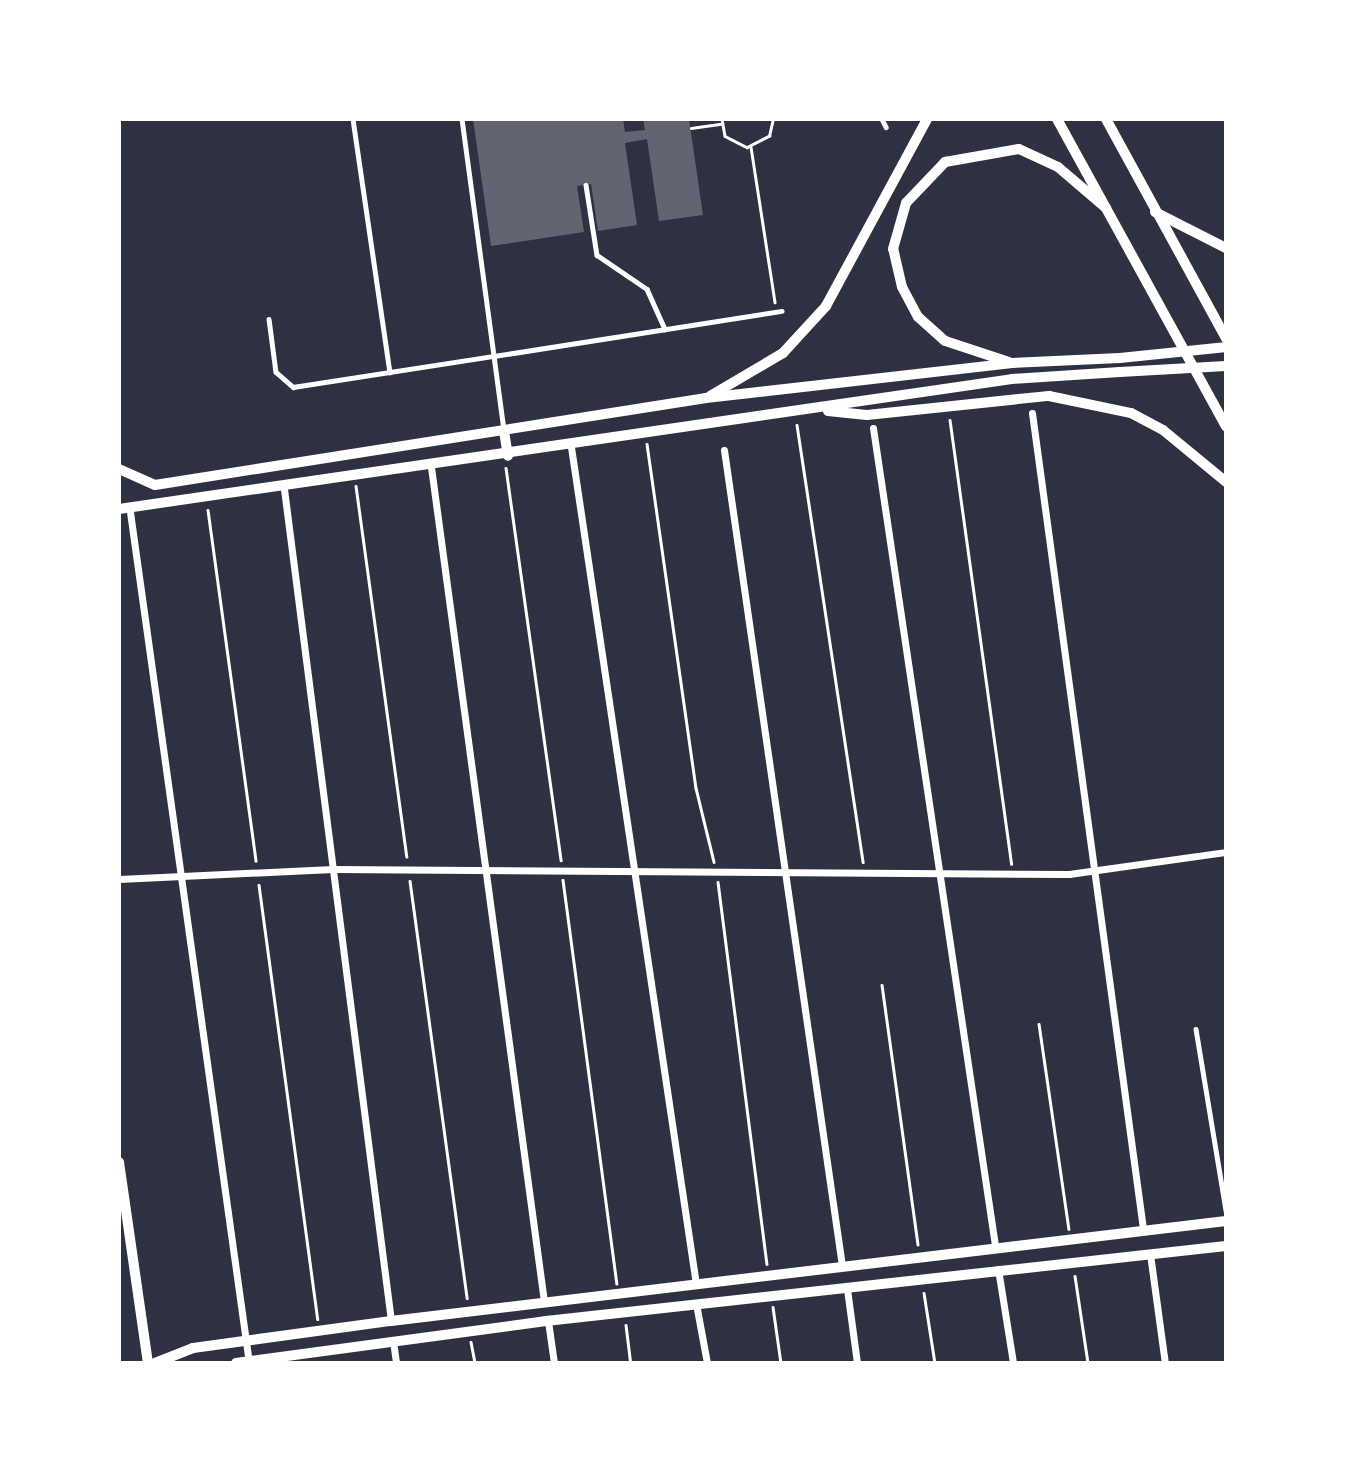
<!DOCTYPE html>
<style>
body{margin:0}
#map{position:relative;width:1345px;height:1482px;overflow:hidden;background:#2d3142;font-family:"Source Sans 3",sans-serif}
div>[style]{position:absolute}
.building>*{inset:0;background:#626471}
.path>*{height:2.5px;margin:-1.25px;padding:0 1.25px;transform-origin:1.25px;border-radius:1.25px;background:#fff}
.service>*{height:4.5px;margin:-2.25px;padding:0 2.25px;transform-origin:2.25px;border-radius:2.25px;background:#fff}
.minor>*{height:7px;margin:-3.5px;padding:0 3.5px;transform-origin:3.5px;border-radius:3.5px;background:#fff}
.tertiary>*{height:10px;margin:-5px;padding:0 5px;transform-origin:5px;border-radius:5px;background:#fff}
.secondary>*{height:10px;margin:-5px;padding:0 5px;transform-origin:5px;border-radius:5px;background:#fff}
span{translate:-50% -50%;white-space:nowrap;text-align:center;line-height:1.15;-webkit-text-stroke:6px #fff;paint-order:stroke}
.frame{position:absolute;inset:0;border:121px solid #fff;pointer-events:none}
</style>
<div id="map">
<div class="building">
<i style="clip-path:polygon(473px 119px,623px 119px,625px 132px,645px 130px,643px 119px,689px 119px,703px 215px,659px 221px,647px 139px,625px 143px,637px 225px,598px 231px,591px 184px,577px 186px,584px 232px,491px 246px)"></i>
</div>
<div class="path">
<i style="left:722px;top:119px;width:17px;rotate:80deg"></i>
<i style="left:725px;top:136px;width:25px;rotate:27deg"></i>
<i style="left:747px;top:147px;width:25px;rotate:-27deg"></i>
<i style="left:769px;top:136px;width:17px;rotate:-77deg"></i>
<i style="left:691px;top:128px;width:30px;rotate:-8deg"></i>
<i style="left:751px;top:147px;width:157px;rotate:81.2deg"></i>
<i style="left:950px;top:420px;width:448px;rotate:82.1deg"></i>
<i style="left:797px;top:425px;width:442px;rotate:81.4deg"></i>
<i style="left:647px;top:444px;width:347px;rotate:81.9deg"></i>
<i style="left:696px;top:788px;width:76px;rotate:76.3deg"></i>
<i style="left:506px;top:468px;width:396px;rotate:82deg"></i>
<i style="left:356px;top:486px;width:374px;rotate:82.2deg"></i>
<i style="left:208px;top:510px;width:354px;rotate:82.2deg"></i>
<i style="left:563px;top:880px;width:407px;rotate:82.4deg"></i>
<i style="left:410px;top:881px;width:421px;rotate:82.2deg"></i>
<i style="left:718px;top:882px;width:385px;rotate:82.7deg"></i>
<i style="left:259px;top:885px;width:438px;rotate:82.3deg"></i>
<i style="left:882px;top:985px;width:262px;rotate:82.1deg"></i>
<i style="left:1039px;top:1024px;width:207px;rotate:81.7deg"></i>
<i style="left:1075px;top:1276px;width:88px;rotate:81.5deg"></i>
<i style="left:924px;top:1293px;width:71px;rotate:81.1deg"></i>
<i style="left:773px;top:1307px;width:57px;rotate:81.9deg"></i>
<i style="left:626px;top:1325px;width:38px;rotate:83deg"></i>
<i style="left:471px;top:1342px;width:21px;rotate:79deg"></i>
</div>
<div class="service">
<i style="left:353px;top:119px;width:256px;rotate:81.7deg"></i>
<i style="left:462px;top:119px;width:239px;rotate:82.3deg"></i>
<i style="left:494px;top:356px;width:291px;rotate:-8.9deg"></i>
<i style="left:882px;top:119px;width:9px;rotate:63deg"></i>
<i style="left:586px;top:185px;width:71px;rotate:81.1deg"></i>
<i style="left:597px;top:255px;width:60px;rotate:34.2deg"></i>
<i style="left:647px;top:289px;width:44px;rotate:65.8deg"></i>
<i style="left:269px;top:319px;width:53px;rotate:82.5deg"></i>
<i style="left:276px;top:372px;width:23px;rotate:41deg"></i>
<i style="left:293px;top:387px;width:203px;rotate:-8.8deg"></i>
<i style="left:494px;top:356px;width:75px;rotate:82.3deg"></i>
<i style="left:1196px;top:1029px;width:184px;rotate:80.6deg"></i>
</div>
<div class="minor">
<i style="left:1032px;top:413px;width:824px;rotate:82.25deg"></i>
<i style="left:873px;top:428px;width:826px;rotate:81.51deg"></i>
<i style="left:571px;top:447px;width:846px;rotate:81.51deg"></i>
<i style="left:724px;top:450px;width:824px;rotate:81.77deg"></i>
<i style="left:431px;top:467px;width:843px;rotate:82.29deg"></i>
<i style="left:284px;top:489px;width:839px;rotate:82.67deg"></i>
<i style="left:130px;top:512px;width:859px;rotate:82.04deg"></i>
<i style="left:119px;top:879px;width:214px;rotate:-2.7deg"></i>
<i style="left:333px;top:869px;width:736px;rotate:0.39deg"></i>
<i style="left:1069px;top:874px;width:159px;rotate:-8deg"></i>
<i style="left:1150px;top:1254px;width:110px;rotate:82.2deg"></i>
<i style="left:998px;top:1269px;width:95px;rotate:80.9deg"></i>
<i style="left:847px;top:1289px;width:75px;rotate:82.3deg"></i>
<i style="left:697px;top:1309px;width:55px;rotate:79.5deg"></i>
<i style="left:548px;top:1321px;width:42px;rotate:81.9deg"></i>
<i style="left:393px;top:1341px;width:22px;rotate:82deg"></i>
</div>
<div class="tertiary">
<i style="left:1120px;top:358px;width:107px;rotate:-5.9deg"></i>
<i style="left:1120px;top:372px;width:106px;rotate:-3.2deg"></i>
<i style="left:504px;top:431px;width:25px;rotate:81deg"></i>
<i style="left:119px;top:1162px;width:203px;rotate:81.8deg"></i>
<i style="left:155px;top:1363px;width:41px;rotate:-21.5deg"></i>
<i style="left:193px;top:1348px;width:200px;rotate:-7.8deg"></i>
<i style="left:391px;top:1321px;width:841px;rotate:-6.83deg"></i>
<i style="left:236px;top:1363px;width:313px;rotate:-7.7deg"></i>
<i style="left:546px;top:1321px;width:684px;rotate:-6.29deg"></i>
</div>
<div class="secondary">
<i style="left:1057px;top:119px;width:351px;rotate:61.2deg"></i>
<i style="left:1106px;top:119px;width:250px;rotate:61.3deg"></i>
<i style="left:1155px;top:212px;width:80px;rotate:26.9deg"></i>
<i style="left:1009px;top:362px;width:67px;rotate:-161.8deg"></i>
<i style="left:945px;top:341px;width:36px;rotate:-138deg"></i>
<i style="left:918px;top:317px;width:34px;rotate:-118deg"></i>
<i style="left:902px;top:287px;width:39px;rotate:-103deg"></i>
<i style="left:893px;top:249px;width:48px;rotate:-74.2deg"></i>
<i style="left:906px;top:203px;width:57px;rotate:-46.4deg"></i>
<i style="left:945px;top:162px;width:75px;rotate:-10deg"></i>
<i style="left:1019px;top:149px;width:43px;rotate:24.8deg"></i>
<i style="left:1058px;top:167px;width:63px;rotate:40.5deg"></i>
<i style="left:710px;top:396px;width:85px;rotate:-30.5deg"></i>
<i style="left:783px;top:353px;width:64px;rotate:-47.5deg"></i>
<i style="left:826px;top:306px;width:213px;rotate:-61.6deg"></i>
<i style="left:828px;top:411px;width:39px;rotate:6deg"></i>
<i style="left:867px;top:415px;width:183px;rotate:-6deg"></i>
<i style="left:1049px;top:396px;width:84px;rotate:11.7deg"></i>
<i style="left:1131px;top:413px;width:36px;rotate:28deg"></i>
<i style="left:1163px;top:430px;width:82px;rotate:39.5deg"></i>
<i style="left:119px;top:469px;width:39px;rotate:24deg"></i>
<i style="left:155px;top:485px;width:558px;rotate:-8.97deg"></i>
<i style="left:706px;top:398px;width:308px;rotate:-6.5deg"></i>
<i style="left:1012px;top:363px;width:108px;rotate:-2.7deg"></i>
<i style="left:119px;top:509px;width:902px;rotate:-8.28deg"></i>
<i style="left:1012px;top:379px;width:108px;rotate:-3.7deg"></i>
</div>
<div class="frame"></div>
</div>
